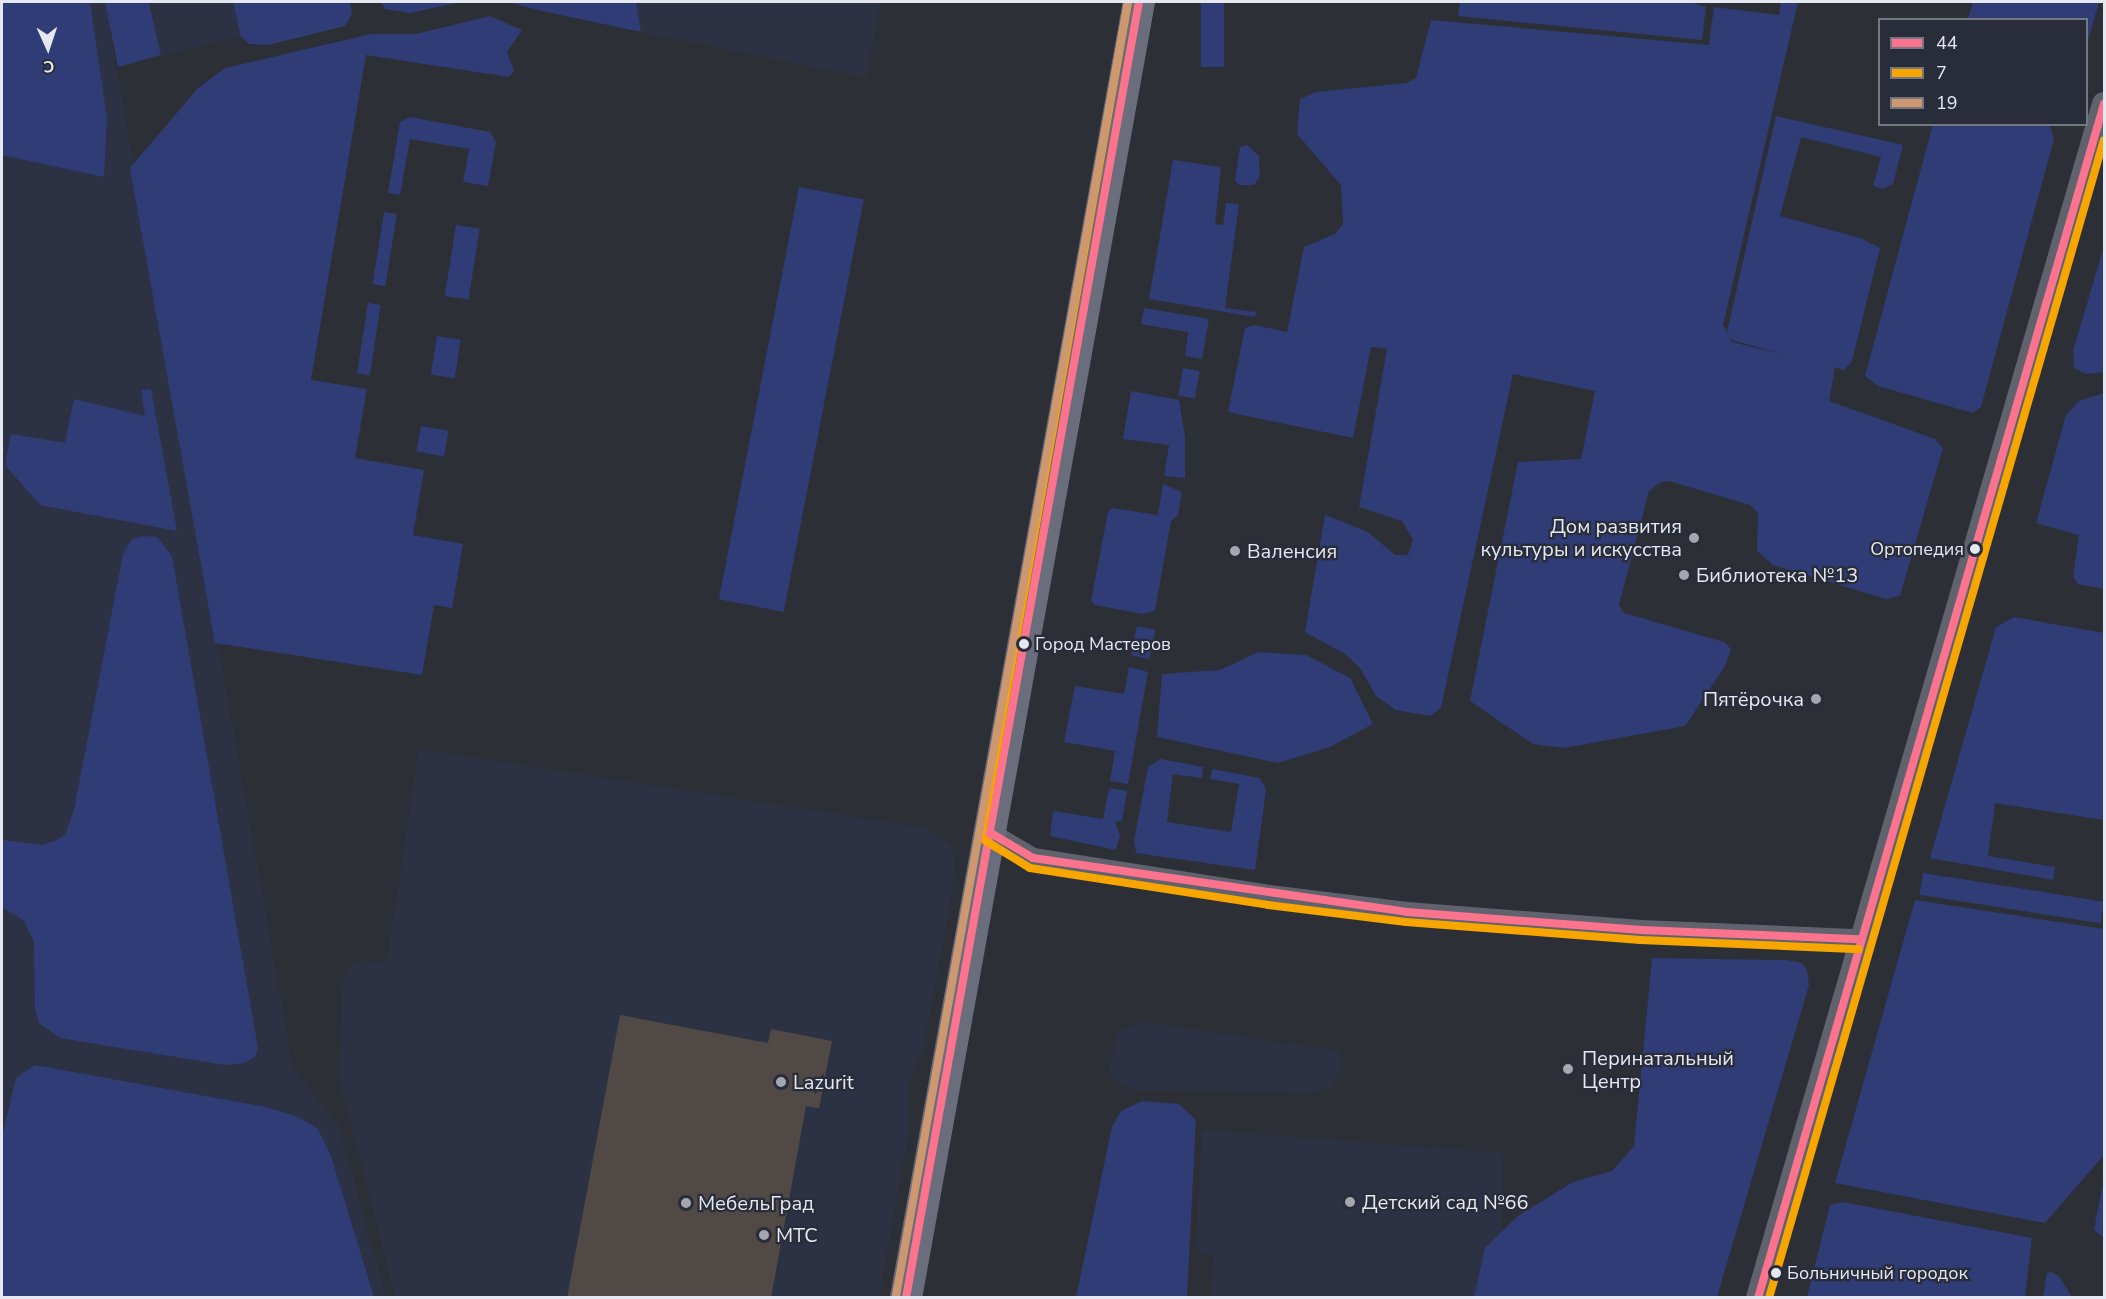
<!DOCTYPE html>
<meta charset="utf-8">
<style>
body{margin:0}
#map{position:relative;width:2106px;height:1299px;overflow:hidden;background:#2d2f36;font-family:"Nunito Sans",sans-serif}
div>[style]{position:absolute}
.built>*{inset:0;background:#2c3243}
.green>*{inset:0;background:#2f3c75;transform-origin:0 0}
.building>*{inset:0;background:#514946}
.minor>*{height:20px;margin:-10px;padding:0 10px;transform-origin:10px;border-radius:10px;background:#60636e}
.tertiary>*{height:24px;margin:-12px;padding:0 12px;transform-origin:12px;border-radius:12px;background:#60636e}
.primary>*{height:32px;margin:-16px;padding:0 16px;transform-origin:16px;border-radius:16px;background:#696d7c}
.bus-1>*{height:8px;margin:-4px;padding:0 4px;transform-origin:4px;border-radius:4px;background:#fc738d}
.bus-2>*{height:8px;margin:-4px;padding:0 4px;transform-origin:4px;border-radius:4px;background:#f7a600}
.bus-3>*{height:8px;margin:-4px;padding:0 4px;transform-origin:4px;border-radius:4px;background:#cd976f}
.dots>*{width:16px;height:16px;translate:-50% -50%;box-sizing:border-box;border:3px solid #292d3a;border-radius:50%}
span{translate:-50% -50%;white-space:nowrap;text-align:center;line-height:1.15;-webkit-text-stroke:4.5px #292d3a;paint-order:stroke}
.bus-label{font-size:18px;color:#e5e8f0}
.right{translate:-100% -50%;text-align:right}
.left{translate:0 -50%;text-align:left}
.poi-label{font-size:20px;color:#e5e8f0}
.frame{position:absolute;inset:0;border:3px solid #e5e8f0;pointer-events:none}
.legend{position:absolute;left:1878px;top:18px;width:210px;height:108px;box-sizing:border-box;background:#292d3a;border:2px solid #747883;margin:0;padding:8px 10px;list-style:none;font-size:18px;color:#e5e8f0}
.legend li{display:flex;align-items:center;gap:12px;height:30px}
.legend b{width:30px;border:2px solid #747883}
.north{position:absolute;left:18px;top:18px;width:60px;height:60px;-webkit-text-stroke:4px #292d3a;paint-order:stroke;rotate:177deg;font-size:16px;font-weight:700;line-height:24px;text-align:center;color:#e5e8f0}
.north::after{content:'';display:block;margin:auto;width:21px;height:27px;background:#e5e8f0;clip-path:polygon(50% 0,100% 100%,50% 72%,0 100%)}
</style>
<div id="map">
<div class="built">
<i style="clip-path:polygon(2px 2px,105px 2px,293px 1068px,339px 1126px,386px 1297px,2px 1298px)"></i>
<i style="clip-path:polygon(150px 2px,233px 2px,241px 37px,161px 55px)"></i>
<i style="clip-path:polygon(636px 2px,881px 2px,866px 77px,641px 32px)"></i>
<i style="clip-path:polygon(419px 749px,925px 828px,949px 844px,954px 856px,953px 888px,923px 1049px,908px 1087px,908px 1136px,879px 1297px,395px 1297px,339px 1078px,343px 979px,354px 961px,387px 962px)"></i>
<i style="clip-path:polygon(1143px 1022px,1337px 1051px,1344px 1062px,1332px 1087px,1313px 1092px,1132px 1090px,1111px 1078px,1110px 1065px,1118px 1032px)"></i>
<i style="clip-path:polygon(1202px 1130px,1503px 1153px,1500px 1297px,1212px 1297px,1213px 1255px,1196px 1251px)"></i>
</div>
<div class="green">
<i style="clip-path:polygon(2px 2px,90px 2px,107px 118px,104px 177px,2px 155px)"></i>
<i style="clip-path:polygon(105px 2px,149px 2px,161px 55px,118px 67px)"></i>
<i style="clip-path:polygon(233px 2px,350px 2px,352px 14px,345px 26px,268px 45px,249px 44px,241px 37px)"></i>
<i style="clip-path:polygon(380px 2px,462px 2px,410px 13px,385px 9px)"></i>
<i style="clip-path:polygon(510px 2px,636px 2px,641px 32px,533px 9px)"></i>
<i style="left:1201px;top:2px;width:23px;height:65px"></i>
<i style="clip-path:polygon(1460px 2px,1690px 2px,1706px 7px,1702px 40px,1458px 16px)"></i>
<i style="clip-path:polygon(1781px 2px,1798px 2px,1723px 325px,1732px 342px,1789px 356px,1732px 340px,1727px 332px,1776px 116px,1903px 145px,1893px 184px,1883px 189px,1873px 186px,1881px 157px,1801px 137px,1780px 216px,1860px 238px,1880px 248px,1852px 361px,1844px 370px,1835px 367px,1829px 401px,1935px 439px,1943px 448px,1900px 596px,1886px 599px,1773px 565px,1757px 551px,1758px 513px,1750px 505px,1669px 481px,1659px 483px,1649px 491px,1619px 605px,1624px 613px,1724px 642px,1731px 649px,1725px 666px,1685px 726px,1564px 748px,1533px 744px,1470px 701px,1518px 462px,1581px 459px,1595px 391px,1513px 374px,1441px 708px,1430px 716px,1396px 710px,1376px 696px,1360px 668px,1345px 654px,1305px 632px,1325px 515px,1368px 532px,1395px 555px,1408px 555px,1413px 540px,1402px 521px,1359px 507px,1387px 349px,1371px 347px,1353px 438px,1228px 412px,1245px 328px,1254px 325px,1287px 332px,1304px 247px,1335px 234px,1343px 224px,1341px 185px,1297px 134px,1300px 99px,1316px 92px,1406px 83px,1416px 78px,1431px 20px,1709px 45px,1714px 7px,1779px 15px)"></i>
<i style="clip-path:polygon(1973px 2px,2099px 2px,2087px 44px,2086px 20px,1968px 19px)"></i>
<i style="clip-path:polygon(490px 16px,522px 30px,507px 52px,514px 71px,509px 77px,366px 55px,311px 380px,367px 389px,355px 458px,424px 470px,413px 535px,463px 544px,452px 608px,434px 605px,422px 675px,215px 643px,130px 168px,198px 88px,225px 68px,371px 34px,416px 34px)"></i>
<i style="clip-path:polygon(410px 117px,490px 132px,496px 142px,488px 186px,463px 182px,469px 149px,410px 139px,400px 195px,388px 193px,400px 122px)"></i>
<i style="clip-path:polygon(1933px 124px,2050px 125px,2054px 139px,1981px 407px,1973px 413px,1878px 386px,1865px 376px)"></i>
<i style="clip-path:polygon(1247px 145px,1259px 156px,1260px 176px,1254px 185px,1239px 185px,1235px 180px,1240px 147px)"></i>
<i style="clip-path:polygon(1173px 160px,1221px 167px,1215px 224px,1223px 225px,1226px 203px,1239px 204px,1225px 308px,1256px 312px,1255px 317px,1149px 299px)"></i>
<i style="left:799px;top:187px;width:66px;height:420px;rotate:11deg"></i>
<i style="left:384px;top:212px;width:13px;height:73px;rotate:9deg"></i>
<i style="left:456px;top:225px;width:24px;height:72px;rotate:9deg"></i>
<i style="clip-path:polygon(2104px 246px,2104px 372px,2086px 374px,2074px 368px,2073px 351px)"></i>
<i style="left:368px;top:303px;width:13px;height:71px;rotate:9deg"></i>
<i style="clip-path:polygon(1144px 308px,1209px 319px,1202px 359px,1185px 356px,1188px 332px,1141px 324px)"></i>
<i style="left:437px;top:336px;width:24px;height:39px;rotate:9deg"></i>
<i style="left:1183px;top:368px;width:17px;height:28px;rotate:10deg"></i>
<i style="clip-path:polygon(151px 389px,177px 531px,40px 505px,5px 465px,11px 434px,65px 443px,74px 399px,145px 416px,141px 390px)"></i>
<i style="clip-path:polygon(1131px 391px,1179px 400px,1185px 437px,1185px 478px,1164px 476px,1169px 445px,1123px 439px)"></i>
<i style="clip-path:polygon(2104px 393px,2104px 589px,2078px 584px,2073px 577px,2079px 535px,2036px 523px,2066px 415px,2079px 401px)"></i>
<i style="left:421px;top:426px;width:28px;height:26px;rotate:10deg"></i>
<i style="clip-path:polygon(1163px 484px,1182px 492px,1178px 515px,1171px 521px,1155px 611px,1142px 614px,1095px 605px,1091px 601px,1108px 512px,1112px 508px,1158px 515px)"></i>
<i style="clip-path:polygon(145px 536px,157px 537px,172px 556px,258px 1048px,255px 1057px,244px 1063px,225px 1065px,60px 1038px,39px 1023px,35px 1008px,34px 942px,24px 921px,2px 907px,2px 840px,42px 845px,55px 841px,65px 835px,74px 810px,123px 554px,132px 539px)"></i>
<i style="clip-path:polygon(2014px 617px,2104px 633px,2104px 820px,1995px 803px,1988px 856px,2055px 867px,2053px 880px,1930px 858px,1996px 627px)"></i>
<i style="left:1137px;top:626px;width:19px;height:30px;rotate:12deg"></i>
<i style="clip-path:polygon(1258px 652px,1306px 655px,1350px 678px,1373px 724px,1330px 747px,1278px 763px,1157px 737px,1162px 674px,1220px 670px)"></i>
<i style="clip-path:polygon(1129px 667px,1148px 672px,1128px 784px,1110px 781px,1115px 751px,1064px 742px,1075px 686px,1124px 694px)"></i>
<i style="clip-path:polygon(1161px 759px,1203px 767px,1202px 778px,1173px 774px,1167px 822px,1231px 832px,1239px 784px,1210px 779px,1212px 769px,1260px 778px,1266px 790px,1255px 870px,1136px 853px,1134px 840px,1148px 767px)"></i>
<i style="clip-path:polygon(1109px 788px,1127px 791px,1122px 821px,1115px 822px,1120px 836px,1116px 850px,1050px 836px,1053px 811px,1103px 819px)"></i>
<i style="left:1923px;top:873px;width:183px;height:22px;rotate:9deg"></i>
<i style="clip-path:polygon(1915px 900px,2104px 929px,2104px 1155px,2045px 1223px,1835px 1183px)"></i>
<i style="clip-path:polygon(1652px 958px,1787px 960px,1802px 963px,1807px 970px,1809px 985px,1717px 1297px,1474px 1297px,1485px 1248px,1518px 1216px,1573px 1182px,1612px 1171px,1634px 1146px)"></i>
<i style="clip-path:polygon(35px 1065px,266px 1107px,296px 1116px,318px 1129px,331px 1156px,374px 1297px,2px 1297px,2px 1137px,16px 1078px)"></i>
<i style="clip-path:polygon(1142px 1101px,1179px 1104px,1196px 1120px,1187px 1297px,1076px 1297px,1112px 1127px,1121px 1111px)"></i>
<i style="clip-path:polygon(2104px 1177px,2104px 1238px,2094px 1230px)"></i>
<i style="clip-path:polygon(1843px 1202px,2032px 1238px,2025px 1297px,1807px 1297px,1830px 1205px)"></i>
<i style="clip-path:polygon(2051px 1272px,2059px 1276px,2072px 1297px,2043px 1297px,2047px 1273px)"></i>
</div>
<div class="building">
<i style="clip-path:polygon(620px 1015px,768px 1043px,771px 1029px,832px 1041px,819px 1108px,806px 1106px,771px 1298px,567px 1298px)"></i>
</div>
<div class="minor">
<i style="left:989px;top:832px;width:51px;rotate:30.6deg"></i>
<i style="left:1033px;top:858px;width:239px;rotate:8.9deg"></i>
<i style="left:1269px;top:895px;width:139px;rotate:7deg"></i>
<i style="left:1407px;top:912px;width:235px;rotate:4.4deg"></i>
<i style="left:1641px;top:930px;width:218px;rotate:2.4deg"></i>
</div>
<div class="tertiary">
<i style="left:1758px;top:1298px;width:1243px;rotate:-73.84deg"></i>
</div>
<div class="primary">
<i style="left:906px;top:1298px;width:1317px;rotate:-79.81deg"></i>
</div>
<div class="bus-1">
<i style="left:989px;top:832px;width:51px;rotate:30.6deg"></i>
<i style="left:1033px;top:858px;width:378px;rotate:8.2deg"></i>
<i style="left:1407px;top:912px;width:235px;rotate:4.4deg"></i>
<i style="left:1641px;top:930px;width:218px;rotate:2.4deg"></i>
<i style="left:906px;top:1298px;width:1317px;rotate:-79.81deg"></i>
<i style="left:1758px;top:1298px;width:1243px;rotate:-73.84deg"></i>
</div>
<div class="bus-2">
<i style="left:1128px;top:2px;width:849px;rotate:99.97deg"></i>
<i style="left:981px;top:838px;width:57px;rotate:31.5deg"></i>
<i style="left:1030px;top:868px;width:241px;rotate:8.8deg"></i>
<i style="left:1268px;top:905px;width:139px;rotate:7deg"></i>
<i style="left:1406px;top:922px;width:235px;rotate:4.4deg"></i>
<i style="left:1640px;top:940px;width:219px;rotate:2.4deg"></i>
<i style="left:1769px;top:1298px;width:1205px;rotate:-73.87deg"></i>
</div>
<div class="bus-3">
<i style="left:896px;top:1296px;width:1315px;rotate:-79.84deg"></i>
</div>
<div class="dots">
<i style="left:1694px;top:538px;background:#a5a7af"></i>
<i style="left:1975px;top:549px;background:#e5e8f0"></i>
<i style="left:1235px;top:551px;background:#a5a7af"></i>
<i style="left:1684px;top:575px;background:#a5a7af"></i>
<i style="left:1024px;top:644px;background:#e5e8f0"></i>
<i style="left:1816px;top:699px;background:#a5a7af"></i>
<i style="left:1568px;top:1069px;background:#a5a7af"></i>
<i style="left:781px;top:1082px;background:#a5a7af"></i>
<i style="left:1350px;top:1202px;background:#a5a7af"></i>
<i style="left:686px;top:1203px;background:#a5a7af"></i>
<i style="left:764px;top:1235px;background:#a5a7af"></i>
<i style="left:1776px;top:1273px;background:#e5e8f0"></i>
</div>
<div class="bus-label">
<span class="right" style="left:1964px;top:549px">Ортопедия</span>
<span class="left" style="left:1035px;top:644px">Город Мастеров</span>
<span class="left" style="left:1787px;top:1273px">Больничный городок</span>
</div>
<div class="poi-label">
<span class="right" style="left:1682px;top:538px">Дом развития<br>культуры и искусства</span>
<span class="left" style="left:1247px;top:551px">Валенсия</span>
<span class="left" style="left:1696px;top:575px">Библиотека №13</span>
<span class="right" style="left:1804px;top:699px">Пятёрочка</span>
<span class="left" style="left:1582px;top:1070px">Перинатальный<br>Центр</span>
<span class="left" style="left:793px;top:1082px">Lazurit</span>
<span class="left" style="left:1362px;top:1202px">Детский сад №66</span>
<span class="left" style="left:698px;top:1203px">МебельГрад</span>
<span class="left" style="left:776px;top:1235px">МТС</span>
</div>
<div class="frame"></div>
<ul class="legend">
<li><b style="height:8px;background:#fc738d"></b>44</li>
<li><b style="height:8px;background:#f7a600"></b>7</li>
<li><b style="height:8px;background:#cd976f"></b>19</li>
</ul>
<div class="north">С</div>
</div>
